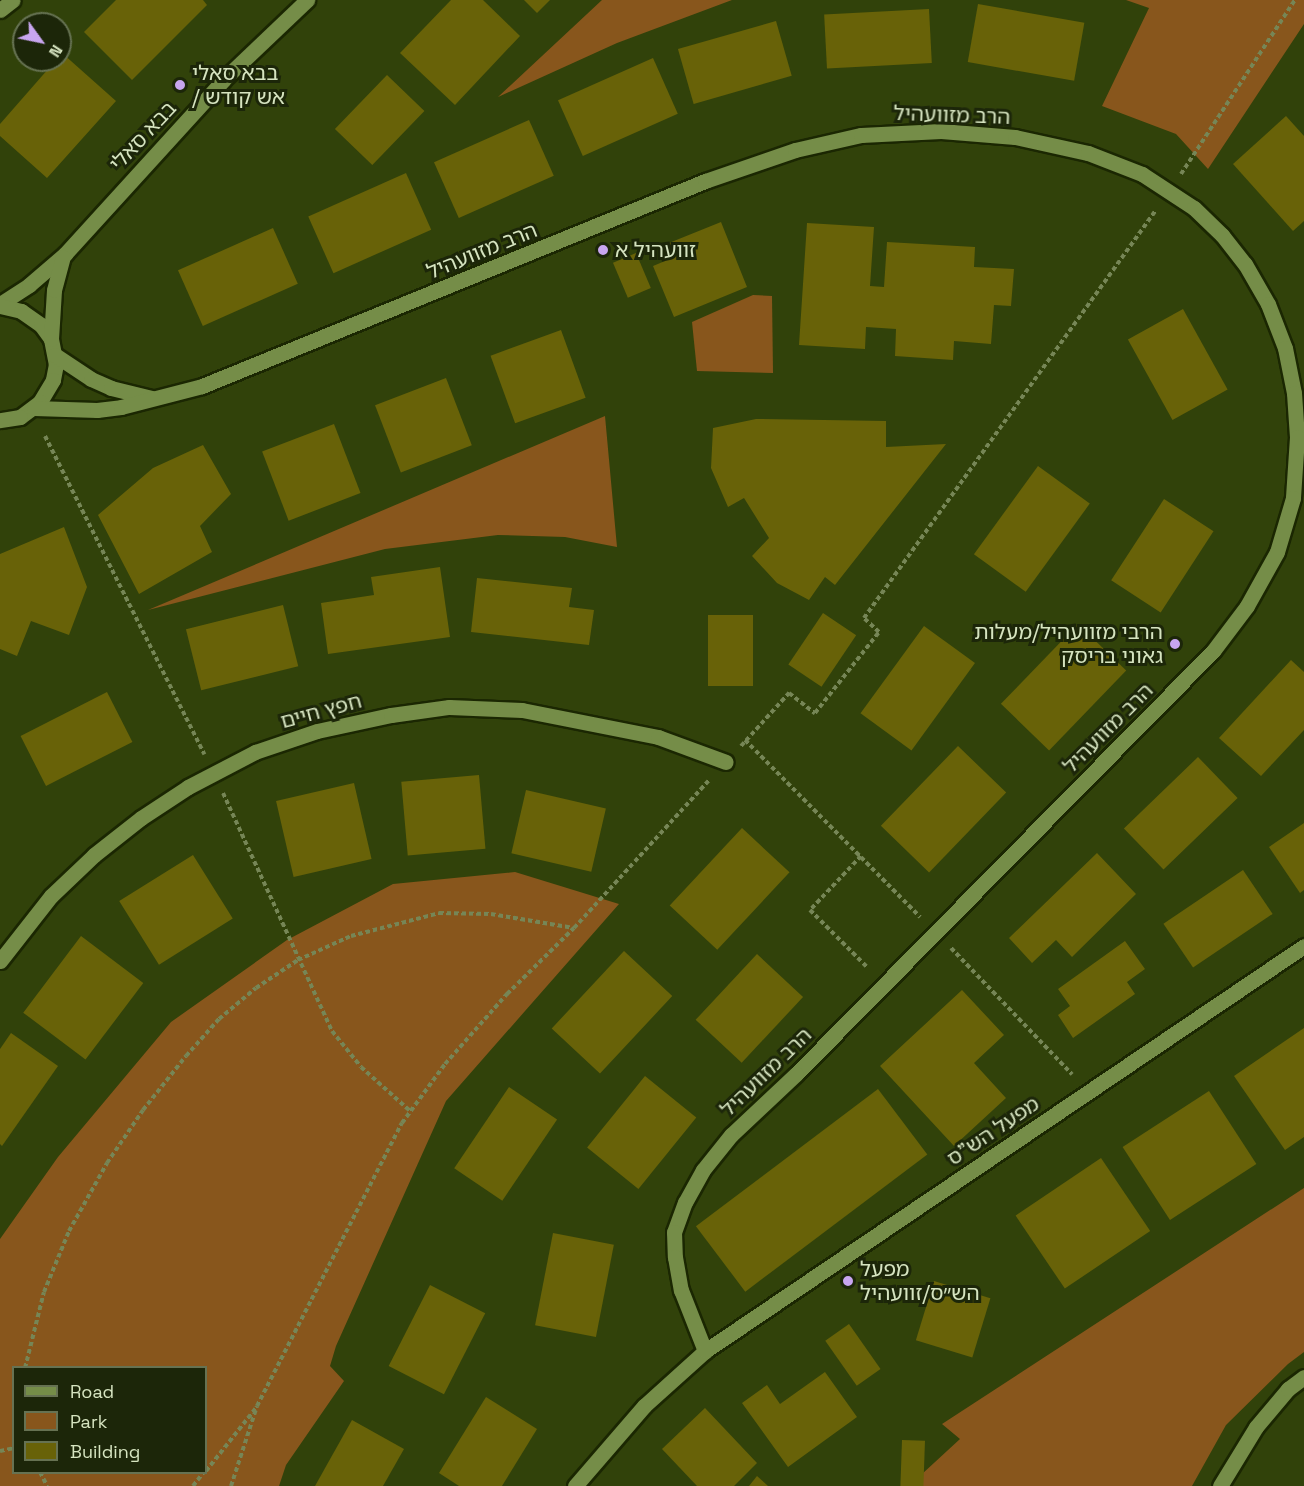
<!DOCTYPE html>
<meta charset="utf-8">
<style>
body{margin:0}
#map{position:relative;width:1304px;height:1486px;overflow:hidden;background:#31420a;font-family:"Space Grotesk","Noto Sans Hebrew",sans-serif}
div>[style]{position:absolute}
.green>*{inset:0;background:#88561c}
.building>*{inset:0;background:#686208;transform-origin:0 0}
.path>*{height:4px;margin-top:-2px;transform-origin:0;background:repeating-linear-gradient(90deg,#768656 0 4.5px,transparent 0 7.5px)}
.roads{filter:drop-shadow(2px 0 #1b2702) drop-shadow(-2px 0 #1b2702) drop-shadow(0 2px #1b2702) drop-shadow(0 -2px #1b2702)}
.minor>*{height:15px;margin:-7.5px;padding:0 7.5px;transform-origin:7.5px;border-radius:7.5px;background:#758d48}
.dots>*{width:16px;height:16px;translate:-50% -50%;box-sizing:border-box;border:3px solid #1c2609;border-radius:50%}
span{translate:-50% -50%;white-space:nowrap;text-align:center;line-height:1.15;-webkit-text-stroke:6px #1c2609;paint-order:stroke}
.poi-label{font-size:21px;color:#d6e4c0}
.left{translate:0 -50%;text-align:left}
.right{translate:-100% -50%;text-align:right}
.street-label{font-size:21px;color:#d6e4c0}
.legend{position:absolute;left:12px;top:1366px;width:195px;height:108px;box-sizing:border-box;background:#1c2609;border:2px solid #667252;margin:0;padding:8px 10px;list-style:none;font-size:18px;color:#d6e4c0}
.legend li{display:flex;align-items:center;gap:12px;height:30px}
.legend b{width:30px;border:2px solid #667252}
.north{position:absolute;left:12px;top:12px;width:60px;height:60px;box-sizing:border-box;background:#1c2609;border:2px solid #667252;border-radius:50%;rotate:123deg;font-size:16px;font-weight:700;line-height:24px;text-align:center;color:#d6e4c0}
.north::after{content:'';display:block;margin:auto;width:21px;height:27px;background:#c8a6ef;clip-path:polygon(50% 0,100% 100%,50% 72%,0 100%)}
</style>
<div id="map">
<div class="green">
<i style="clip-path:polygon(602px 0,732px 0,617px 43px,498px 97px)"></i>
<i style="clip-path:polygon(1126px 0,1304px 0,1304px 24px,1208px 169px,1176px 134px,1102px 106px,1149px 8px)"></i>
<i style="clip-path:polygon(753px 295px,772px 296px,773px 373px,697px 371px,692px 322px)"></i>
<i style="clip-path:polygon(605px 416px,617px 547px,565px 537px,498px 535px,385px 549px,148px 610px)"></i>
<i style="clip-path:polygon(evenodd,515px 872px,619px 904px,446px 1101px,336px 1346px,330px 1366px,344px 1381px,286px 1465px,279px 1486px,0 1486px,0 1239px,58px 1157px,171px 1022px,287px 940px,393px 884px,515px 872px,14px 1368px,206px 1368px,206px 1472px,14px 1472px,14px 1368px)"></i>
<i style="clip-path:polygon(1304px 1188px,1304px 1352px,1288px 1364px,1226px 1425px,1192px 1486px,909px 1486px,960px 1439px,942px 1424px)"></i>
</div>
<div class="building">
<i style="clip-path:polygon(116px 0,203px 0,207px 5px,132px 80px,84px 32px)"></i>
<i style="clip-path:polygon(451px 0,483px 0,520px 36px,455px 105px,400px 53px)"></i>
<i style="clip-path:polygon(524px 0,550px 0,537px 13px)"></i>
<i style="left:978px;top:4px;width:108px;height:59px;rotate:10deg"></i>
<i style="left:929px;top:9px;width:54px;height:105px;rotate:87deg"></i>
<i style="left:776px;top:21px;width:57px;height:102px;rotate:74deg"></i>
<i style="clip-path:polygon(62px 53px,116px 101px,47px 178px,0 136px,0 124px,56px 60px,60px 60px)"></i>
<i style="left:653px;top:58px;width:61px;height:104px;rotate:66deg"></i>
<i style="left:387px;top:75px;width:52px;height:75px;rotate:44deg"></i>
<i style="clip-path:polygon(1286px 116px,1304px 136px,1304px 221px,1293px 231px,1233px 164px)"></i>
<i style="left:529px;top:120px;width:61px;height:104px;rotate:66deg"></i>
<i style="left:406px;top:173px;width:62px;height:107px;rotate:66deg"></i>
<i style="clip-path:polygon(721px 222px,747px 287px,674px 317px,653px 266px,665px 261px,659px 247px)"></i>
<i style="clip-path:polygon(807px 223px,874px 227px,870px 286px,884px 287px,887px 242px,975px 247px,974px 267px,1014px 269px,1011px 306px,994px 305px,991px 344px,954px 341px,953px 360px,895px 356px,896px 329px,866px 327px,865px 349px,799px 345px)"></i>
<i style="left:273px;top:228px;width:61px;height:104px;rotate:66deg"></i>
<i style="left:636px;top:253px;width:38px;height:25px;rotate:67deg"></i>
<i style="left:1183px;top:309px;width:92px;height:63px;rotate:61deg"></i>
<i style="left:561px;top:330px;width:72px;height:75px;rotate:70deg"></i>
<i style="left:446px;top:378px;width:72px;height:76px;rotate:69deg"></i>
<i style="clip-path:polygon(756px 419px,886px 421px,886px 447px,946px 444px,835px 585px,825px 577px,809px 600px,777px 583px,752px 556px,769px 538px,744px 498px,728px 507px,711px 468px,713px 428px)"></i>
<i style="left:334px;top:424px;width:74px;height:77px;rotate:69deg"></i>
<i style="clip-path:polygon(203px 445px,231px 494px,200px 526px,212px 552px,139px 594px,98px 515px,153px 468px)"></i>
<i style="left:1038px;top:466px;width:64px;height:109px;rotate:36deg"></i>
<i style="left:1164px;top:499px;width:59px;height:97px;rotate:33deg"></i>
<i style="clip-path:polygon(64px 527px,87px 587px,69px 635px,31px 621px,17px 656px,0 649px,0 554px)"></i>
<i style="clip-path:polygon(440px 567px,450px 637px,328px 654px,321px 603px,374px 595px,371px 577px)"></i>
<i style="clip-path:polygon(477px 578px,572px 588px,569px 607px,594px 610px,589px 645px,471px 632px)"></i>
<i style="left:283px;top:605px;width:63px;height:100px;rotate:76deg"></i>
<i style="left:823px;top:613px;width:40px;height:62px;rotate:34deg"></i>
<i style="left:708px;top:615px;width:45px;height:71px"></i>
<i style="left:1078px;top:624px;width:67px;height:111px;rotate:44deg"></i>
<i style="left:924px;top:626px;width:63px;height:108px;rotate:36deg"></i>
<i style="clip-path:polygon(1291px 660px,1304px 672px,1304px 730px,1261px 776px,1219px 738px)"></i>
<i style="left:107px;top:692px;width:56px;height:97px;rotate:63deg"></i>
<i style="left:958px;top:746px;width:67px;height:111px;rotate:44deg"></i>
<i style="left:1198px;top:757px;width:57px;height:103px;rotate:46deg"></i>
<i style="left:479px;top:775px;width:74px;height:78px;rotate:85deg"></i>
<i style="left:354px;top:783px;width:78px;height:80px;rotate:77deg"></i>
<i style="left:526px;top:790px;width:82px;height:65px;rotate:13deg"></i>
<i style="clip-path:polygon(1304px 823px,1304px 890px,1300px 893px,1269px 847px)"></i>
<i style="left:742px;top:828px;width:65px;height:106px;rotate:43deg"></i>
<i style="clip-path:polygon(1097px 853px,1136px 894px,1072px 957px,1056px 940px,1032px 963px,1009px 938px)"></i>
<i style="left:193px;top:855px;width:75px;height:87px;rotate:58deg"></i>
<i style="left:1243px;top:870px;width:53px;height:96px;rotate:56deg"></i>
<i style="left:81px;top:936px;width:78px;height:96px;rotate:37deg"></i>
<i style="clip-path:polygon(1125px 941px,1145px 969px,1127px 982px,1135px 994px,1073px 1038px,1058px 1015px,1070px 1006px,1058px 989px)"></i>
<i style="left:624px;top:951px;width:66px;height:106px;rotate:43deg"></i>
<i style="left:757px;top:954px;width:63px;height:90px;rotate:43deg"></i>
<i style="clip-path:polygon(962px 990px,1004px 1035px,974px 1063px,1006px 1098px,954px 1146px,880px 1066px)"></i>
<i style="clip-path:polygon(1304px 1028px,1304px 1137px,1285px 1150px,1234px 1076px)"></i>
<i style="clip-path:polygon(11px 1033px,58px 1066px,2px 1146px,0 1144px,0 1049px)"></i>
<i style="left:645px;top:1076px;width:66px;height:92px;rotate:39deg"></i>
<i style="left:509px;top:1087px;width:58px;height:98px;rotate:34deg"></i>
<i style="left:878px;top:1089px;width:82px;height:228px;rotate:53deg"></i>
<i style="left:1209px;top:1091px;width:87px;height:103px;rotate:57deg"></i>
<i style="left:1101px;top:1158px;width:88px;height:103px;rotate:56deg"></i>
<i style="left:553px;top:1233px;width:62px;height:94px;rotate:11deg"></i>
<i style="left:934px;top:1281px;width:59px;height:62px;rotate:17deg"></i>
<i style="left:430px;top:1285px;width:62px;height:91px;rotate:27deg"></i>
<i style="left:849px;top:1324px;width:55px;height:29px;rotate:55deg"></i>
<i style="clip-path:polygon(825px 1372px,857px 1417px,788px 1467px,742px 1403px,767px 1385px,780px 1404px)"></i>
<i style="clip-path:polygon(486px 1397px,537px 1429px,502px 1486px,459px 1486px,439px 1473px)"></i>
<i style="clip-path:polygon(705px 1408px,757px 1463px,734px 1486px,697px 1486px,662px 1449px)"></i>
<i style="clip-path:polygon(352px 1420px,404px 1449px,383px 1486px,315px 1486px)"></i>
<i style="left:902px;top:1440px;width:23px;height:46px;rotate:2deg"></i>
<i style="clip-path:polygon(757px 1476px,768px 1486px,749px 1486px)"></i>
</div>
<div class="path">
<i style="left:1181px;top:174px;width:208px;rotate:-56.8deg"></i>
<i style="left:45px;top:436px;width:356px;rotate:63.4deg"></i>
<i style="left:745px;top:740px;width:249px;rotate:45.3deg"></i>
<i style="left:741px;top:746px;width:72px;rotate:-47.8deg"></i>
<i style="left:789px;top:693px;width:33px;rotate:38deg"></i>
<i style="left:815px;top:713px;width:103px;rotate:-51.7deg"></i>
<i style="left:879px;top:632px;width:21px;rotate:-137deg"></i>
<i style="left:864px;top:618px;width:502px;rotate:-54.41deg"></i>
<i style="left:223px;top:793px;width:262px;rotate:65.4deg"></i>
<i style="left:332px;top:1031px;width:46px;rotate:51.1deg"></i>
<i style="left:361px;top:1067px;width:66px;rotate:41.9deg"></i>
<i style="left:861px;top:856px;width:74px;rotate:133.4deg"></i>
<i style="left:810px;top:910px;width:82px;rotate:45deg"></i>
<i style="left:951px;top:948px;width:175px;rotate:46.2deg"></i>
<i style="left:25px;top:1368px;width:78px;rotate:-76deg"></i>
<i style="left:44px;top:1292px;width:66px;rotate:-67.7deg"></i>
<i style="left:69px;top:1231px;width:78px;rotate:-60.8deg"></i>
<i style="left:107px;top:1163px;width:64px;rotate:-55.8deg"></i>
<i style="left:143px;top:1110px;width:69px;rotate:-51.5deg"></i>
<i style="left:186px;top:1056px;width:50px;rotate:-48.3deg"></i>
<i style="left:219px;top:1019px;width:48px;rotate:-40deg"></i>
<i style="left:256px;top:988px;width:50px;rotate:-33.7deg"></i>
<i style="left:298px;top:960px;width:58px;rotate:-24.4deg"></i>
<i style="left:351px;top:936px;width:91px;rotate:-14.6deg"></i>
<i style="left:439px;top:913px;width:52px;rotate:1.1deg"></i>
<i style="left:491px;top:914px;width:84px;rotate:9.6deg"></i>
<i style="left:0;top:1451px;width:14px;rotate:-12deg"></i>
<i style="left:206px;top:1471px;width:80px;rotate:-51.6deg"></i>
<i style="left:40px;top:1472px;width:16px;rotate:63deg"></i>
<i style="left:193px;top:1486px;width:18px;rotate:-52deg"></i>
<i style="left:231px;top:1486px;width:84px;rotate:-72deg"></i>
<i style="left:257px;top:1406px;width:318px;rotate:-62.9deg"></i>
<i style="left:402px;top:1123px;width:73px;rotate:-53.9deg"></i>
<i style="left:445px;top:1064px;width:94px;rotate:-48.5deg"></i>
<i style="left:507px;top:994px;width:94px;rotate:-44.6deg"></i>
<i style="left:574px;top:928px;width:200px;rotate:-47.6deg"></i>
</div>
<div class="roads">
<div class="minor">
<i style="left:0;top:10px;width:16px;rotate:-38deg"></i>
<i style="left:0;top:304px;width:35px;rotate:-33deg"></i>
<i style="left:29px;top:285px;width:48px;rotate:-40.7deg"></i>
<i style="left:65px;top:254px;width:236px;rotate:-47.7deg"></i>
<i style="left:224px;top:79px;width:115px;rotate:-43.6deg"></i>
<i style="left:0;top:306px;width:22px;rotate:13deg"></i>
<i style="left:21px;top:311px;width:24px;rotate:35deg"></i>
<i style="left:41px;top:325px;width:17px;rotate:54deg"></i>
<i style="left:51px;top:339px;width:25px;rotate:79deg"></i>
<i style="left:56px;top:364px;width:16px;rotate:101deg"></i>
<i style="left:53px;top:380px;width:26px;rotate:121deg"></i>
<i style="left:40px;top:402px;width:25px;rotate:143deg"></i>
<i style="left:20px;top:417px;width:20px;rotate:171deg"></i>
<i style="left:51px;top:339px;width:49px;rotate:-86.5deg"></i>
<i style="left:54px;top:290px;width:34px;rotate:-75deg"></i>
<i style="left:55px;top:355px;width:43px;rotate:33.7deg"></i>
<i style="left:91px;top:379px;width:22px;rotate:24deg"></i>
<i style="left:111px;top:388px;width:42px;rotate:13.7deg"></i>
<i style="left:34px;top:408px;width:63px;rotate:1.8deg"></i>
<i style="left:97px;top:410px;width:24px;rotate:-7deg"></i>
<i style="left:121px;top:407px;width:84px;rotate:-14.5deg"></i>
<i style="left:202px;top:386px;width:543px;rotate:-22.17deg"></i>
<i style="left:705px;top:181px;width:95px;rotate:-19deg"></i>
<i style="left:795px;top:150px;width:68px;rotate:-12.8deg"></i>
<i style="left:861px;top:135px;width:80px;rotate:-2.9deg"></i>
<i style="left:941px;top:131px;width:74px;rotate:4.6deg"></i>
<i style="left:1015px;top:137px;width:75px;rotate:12.4deg"></i>
<i style="left:1088px;top:153px;width:58px;rotate:21.3deg"></i>
<i style="left:1142px;top:174px;width:62px;rotate:33.2deg"></i>
<i style="left:1194px;top:208px;width:39px;rotate:44deg"></i>
<i style="left:1222px;top:235px;width:37px;rotate:52deg"></i>
<i style="left:1245px;top:264px;width:46px;rotate:60.1deg"></i>
<i style="left:1268px;top:304px;width:47px;rotate:68.9deg"></i>
<i style="left:1285px;top:348px;width:46px;rotate:78.7deg"></i>
<i style="left:1294px;top:393px;width:44px;rotate:86.1deg"></i>
<i style="left:1297px;top:437px;width:61px;rotate:93.8deg"></i>
<i style="left:1293px;top:498px;width:56px;rotate:106.5deg"></i>
<i style="left:1277px;top:552px;width:62px;rotate:119.1deg"></i>
<i style="left:1247px;top:606px;width:56px;rotate:127.1deg"></i>
<i style="left:1213px;top:651px;width:594px;rotate:134.59deg"></i>
<i style="left:796px;top:1074px;width:89px;rotate:136.8deg"></i>
<i style="left:731px;top:1135px;width:45px;rotate:128.7deg"></i>
<i style="left:703px;top:1170px;width:37px;rotate:119deg"></i>
<i style="left:685px;top:1202px;width:32px;rotate:110deg"></i>
<i style="left:674px;top:1232px;width:25px;rotate:88deg"></i>
<i style="left:675px;top:1257px;width:34px;rotate:80deg"></i>
<i style="left:681px;top:1290px;width:66px;rotate:68.5deg"></i>
<i style="left:0;top:961px;width:83px;rotate:-51.9deg"></i>
<i style="left:51px;top:896px;width:59px;rotate:-43.6deg"></i>
<i style="left:94px;top:855px;width:60px;rotate:-38.2deg"></i>
<i style="left:141px;top:818px;width:56px;rotate:-33.4deg"></i>
<i style="left:188px;top:787px;width:76px;rotate:-27.6deg"></i>
<i style="left:255px;top:752px;width:65px;rotate:-18.7deg"></i>
<i style="left:317px;top:731px;width:76px;rotate:-12.2deg"></i>
<i style="left:391px;top:715px;width:59px;rotate:-7.9deg"></i>
<i style="left:449px;top:707px;width:73px;rotate:2.4deg"></i>
<i style="left:522px;top:710px;width:139px;rotate:11.2deg"></i>
<i style="left:658px;top:737px;width:72px;rotate:20.2deg"></i>
<i style="left:575px;top:1486px;width:106px;rotate:-49.2deg"></i>
<i style="left:644px;top:1406px;width:82px;rotate:-42deg"></i>
<i style="left:705px;top:1351px;width:723px;rotate:-34.06deg"></i>
<i style="left:1220px;top:1486px;width:69px;rotate:-58.6deg"></i>
<i style="left:1256px;top:1427px;width:50px;rotate:-49.9deg"></i>
<i style="left:1288px;top:1389px;width:20px;rotate:-37deg"></i>
</div>
</div>
<div class="dots">
<i style="left:180px;top:85px;background:#c8a6ef"></i>
<i style="left:603px;top:250px;background:#c8a6ef"></i>
<i style="left:1175px;top:644px;background:#c8a6ef"></i>
<i style="left:848px;top:1281px;background:#c8a6ef"></i>
</div>
<div class="poi-label">
<span class="left" style="left:192px;top:85px">בבא סאלי<br>/ אש קודש</span>
<span class="left" style="left:615px;top:250px">זוועהיל א</span>
<span class="right" style="left:1163px;top:644px">הרבי מזוועהיל/מעלות<br>גאוני בריסק</span>
<span class="left" style="left:860px;top:1281px">מפעל<br>הש״ס/זוועהיל</span>
</div>
<div class="street-label">
<span style="left:952px;top:115px;rotate:2deg">הרב מזוועהיל</span>
<span style="left:143px;top:136px;rotate:-47deg">בבא סאלי</span>
<span style="left:482px;top:251px;rotate:-22deg">הרב מזוועהיל</span>
<span style="left:321px;top:711px;rotate:-15deg">חפץ חיים</span>
<span style="left:1108px;top:728px;rotate:-45deg">הרב מזוועהיל</span>
<span style="left:766px;top:1072px;rotate:-44deg">הרב מזוועהיל</span>
<span style="left:993px;top:1131px;rotate:-34deg">מפעל הש"ס</span>
</div>
<ul class="legend">
<li><b style="height:8px;background:#758d48"></b>Road</li>
<li><b style="height:16px;background:#88561c"></b>Park</li>
<li><b style="height:16px;background:#686208"></b>Building</li>
</ul>
<div class="north">N</div>
</div>
